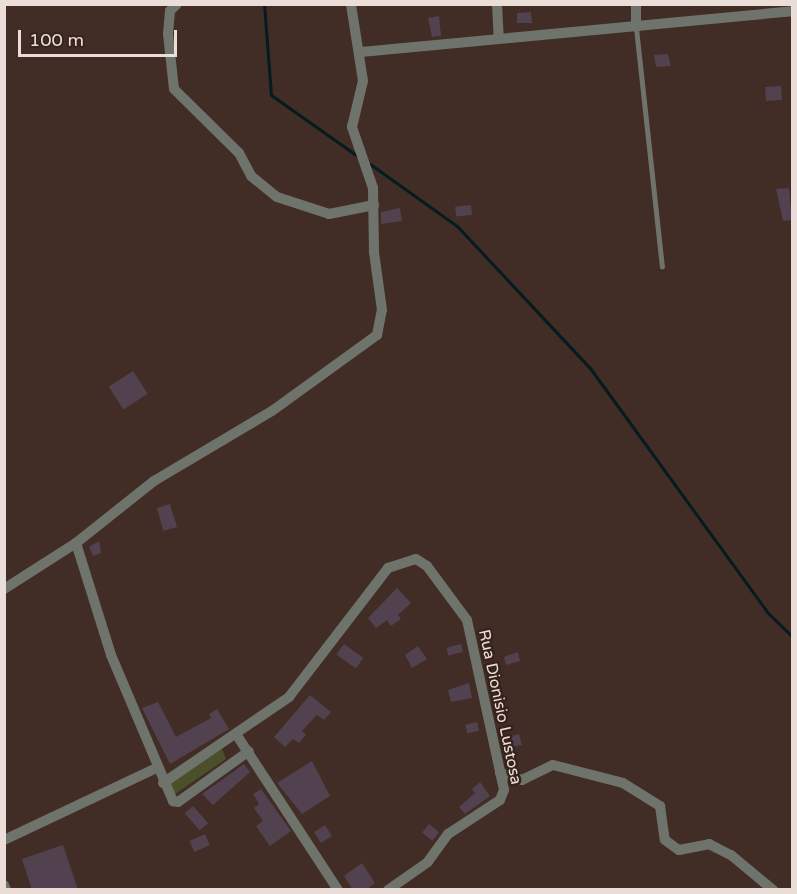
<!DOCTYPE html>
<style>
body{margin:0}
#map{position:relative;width:797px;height:894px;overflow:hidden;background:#412d25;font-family:"Varela Round",sans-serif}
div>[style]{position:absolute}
.green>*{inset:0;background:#4c502a}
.stream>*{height:3px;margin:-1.5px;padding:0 1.5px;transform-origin:1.5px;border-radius:1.5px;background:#041b1f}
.building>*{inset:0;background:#52414f;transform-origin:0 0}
.service>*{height:5px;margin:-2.5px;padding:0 2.5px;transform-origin:2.5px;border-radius:2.5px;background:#6e746b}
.minor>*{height:10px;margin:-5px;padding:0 5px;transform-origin:5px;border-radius:5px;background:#6e746b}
span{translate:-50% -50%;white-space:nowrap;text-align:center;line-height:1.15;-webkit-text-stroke:5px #36231c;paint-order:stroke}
.street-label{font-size:16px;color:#ebddd8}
.frame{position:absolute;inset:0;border:6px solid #ebddd8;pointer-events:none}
.scale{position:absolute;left:18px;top:30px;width:159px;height:27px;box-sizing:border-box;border:3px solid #ebddd8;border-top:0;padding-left:8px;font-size:18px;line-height:21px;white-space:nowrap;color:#ebddd8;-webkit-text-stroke:4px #36231c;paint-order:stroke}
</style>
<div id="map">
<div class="green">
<i style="clip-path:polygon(222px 749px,226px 759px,175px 794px,168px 783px)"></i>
</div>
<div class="stream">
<i style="left:264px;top:4px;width:91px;rotate:85.6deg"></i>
<i style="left:271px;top:95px;width:108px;rotate:35.2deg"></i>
<i style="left:370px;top:164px;width:107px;rotate:35.5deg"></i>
<i style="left:457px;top:226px;width:195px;rotate:46.9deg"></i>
<i style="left:590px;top:368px;width:304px;rotate:54deg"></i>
<i style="left:769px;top:614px;width:32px;rotate:44deg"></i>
</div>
<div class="building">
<i style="clip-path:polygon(531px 12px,532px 23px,517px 23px,517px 13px)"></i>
<i style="clip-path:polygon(439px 16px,441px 36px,432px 37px,428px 18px)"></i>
<i style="clip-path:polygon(668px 54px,671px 66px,656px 67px,654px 55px)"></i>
<i style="left:781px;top:86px;width:14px;height:16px;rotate:86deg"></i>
<i style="clip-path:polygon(789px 188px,792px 220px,783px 221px,776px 189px)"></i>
<i style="left:471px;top:205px;width:10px;height:16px;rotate:84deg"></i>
<i style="clip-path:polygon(400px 208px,402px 221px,381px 224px,381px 212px)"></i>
<i style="left:133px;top:371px;width:27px;height:29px;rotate:57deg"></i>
<i style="left:170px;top:504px;width:24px;height:14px;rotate:73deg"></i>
<i style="clip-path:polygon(99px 541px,101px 553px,93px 556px,89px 547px)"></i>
<i style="clip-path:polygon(397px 588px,411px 603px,398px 615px,401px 619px,391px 626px,387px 620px,376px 628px,368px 618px)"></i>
<i style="left:344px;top:644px;width:24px;height:13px;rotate:36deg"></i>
<i style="left:461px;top:644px;width:8px;height:15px;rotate:76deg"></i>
<i style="clip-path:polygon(418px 646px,427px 659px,412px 668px,405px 655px)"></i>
<i style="clip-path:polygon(518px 652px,520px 661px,506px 665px,504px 657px)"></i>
<i style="clip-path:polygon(469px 683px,472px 698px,451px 702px,448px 690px)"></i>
<i style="clip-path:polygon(310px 695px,331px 712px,324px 720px,317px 715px,302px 731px,306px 735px,299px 743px,293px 739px,285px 747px,274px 737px)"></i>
<i style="clip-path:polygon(158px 702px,176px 737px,211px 718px,209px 714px,217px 709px,229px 729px,170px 764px,142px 708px)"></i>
<i style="left:477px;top:722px;width:9px;height:12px;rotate:77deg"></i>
<i style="left:519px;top:734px;width:11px;height:14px;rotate:75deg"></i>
<i style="clip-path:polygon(312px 761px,330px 796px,302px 814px,277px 783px)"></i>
<i style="clip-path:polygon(244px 764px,250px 772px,213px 805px,202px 794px)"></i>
<i style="clip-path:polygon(480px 782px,490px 796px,465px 814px,459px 807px,475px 793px,472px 789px)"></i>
<i style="clip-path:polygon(261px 789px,291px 831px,270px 846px,256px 826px,263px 821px,254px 808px,259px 804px,253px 794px)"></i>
<i style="left:193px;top:806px;width:23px;height:11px;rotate:49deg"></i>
<i style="left:429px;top:824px;width:13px;height:11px;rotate:39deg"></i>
<i style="left:325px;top:825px;width:13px;height:13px;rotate:58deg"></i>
<i style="left:205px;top:834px;width:12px;height:17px;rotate:66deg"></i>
<i style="clip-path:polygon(63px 845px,78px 890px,32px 890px,22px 859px)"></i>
<i style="clip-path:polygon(362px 863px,375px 883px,366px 890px,353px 890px,344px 876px)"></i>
</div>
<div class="service">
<i style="left:636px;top:28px;width:240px;rotate:83.8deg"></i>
</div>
<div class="minor">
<i style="left:177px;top:4px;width:10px;rotate:135deg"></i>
<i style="left:170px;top:11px;width:23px;rotate:95deg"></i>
<i style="left:168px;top:34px;width:55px;rotate:83.8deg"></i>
<i style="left:174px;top:89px;width:91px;rotate:44.6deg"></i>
<i style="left:239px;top:153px;width:26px;rotate:62deg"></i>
<i style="left:251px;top:176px;width:33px;rotate:39deg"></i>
<i style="left:277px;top:197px;width:55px;rotate:18.1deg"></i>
<i style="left:329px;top:214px;width:46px;rotate:-11.3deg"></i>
<i style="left:497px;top:4px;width:33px;rotate:87deg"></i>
<i style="left:636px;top:4px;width:23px;rotate:90deg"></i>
<i style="left:361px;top:52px;width:433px;rotate:-5.4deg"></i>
<i style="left:76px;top:543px;width:117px;rotate:72.6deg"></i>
<i style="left:111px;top:655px;width:159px;rotate:67deg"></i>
<i style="left:173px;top:801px;width:5px;rotate:11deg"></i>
<i style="left:178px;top:802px;width:87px;rotate:-35.7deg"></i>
<i style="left:4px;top:589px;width:85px;rotate:-32.6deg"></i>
<i style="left:76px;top:543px;width:100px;rotate:-38.5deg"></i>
<i style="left:154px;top:481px;width:137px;rotate:-30.7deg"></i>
<i style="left:272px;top:411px;width:130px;rotate:-35.9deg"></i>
<i style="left:377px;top:335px;width:25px;rotate:-79deg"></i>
<i style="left:382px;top:310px;width:59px;rotate:-97.9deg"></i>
<i style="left:374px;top:252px;width:64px;rotate:-90.9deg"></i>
<i style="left:373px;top:188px;width:65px;rotate:-109deg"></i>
<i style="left:352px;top:127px;width:47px;rotate:-76.6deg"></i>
<i style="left:363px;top:81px;width:78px;rotate:-98.9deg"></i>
<i style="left:236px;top:734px;width:186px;rotate:56.8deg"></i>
<i style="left:500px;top:773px;width:23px;rotate:18deg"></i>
<i style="left:522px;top:780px;width:34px;rotate:-26deg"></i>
<i style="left:553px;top:765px;width:72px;rotate:14.4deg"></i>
<i style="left:623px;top:783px;width:44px;rotate:31.9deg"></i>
<i style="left:660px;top:806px;width:34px;rotate:82deg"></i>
<i style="left:665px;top:840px;width:17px;rotate:36deg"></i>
<i style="left:679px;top:850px;width:31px;rotate:-11deg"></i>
<i style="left:709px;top:844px;width:25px;rotate:27deg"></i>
<i style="left:731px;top:855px;width:55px;rotate:39.8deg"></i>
<i style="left:163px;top:783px;width:153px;rotate:-34.3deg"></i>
<i style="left:289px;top:697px;width:163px;rotate:-52.5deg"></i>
<i style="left:388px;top:568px;width:29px;rotate:-18deg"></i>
<i style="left:416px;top:559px;width:13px;rotate:32deg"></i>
<i style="left:427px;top:566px;width:67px;rotate:53.5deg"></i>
<i style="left:467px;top:620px;width:174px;rotate:77.7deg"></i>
<i style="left:504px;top:790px;width:11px;rotate:112deg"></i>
<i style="left:500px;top:800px;width:62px;rotate:146.8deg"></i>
<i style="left:448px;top:834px;width:34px;rotate:126deg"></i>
<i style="left:428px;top:862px;width:49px;rotate:145deg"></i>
<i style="left:4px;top:840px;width:168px;rotate:-25.3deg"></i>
<i style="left:4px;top:885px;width:5px;rotate:68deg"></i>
</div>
<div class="street-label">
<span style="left:500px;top:707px;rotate:78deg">Rua Dionisio Lustosa</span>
</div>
<div class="frame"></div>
<div class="scale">100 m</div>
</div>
